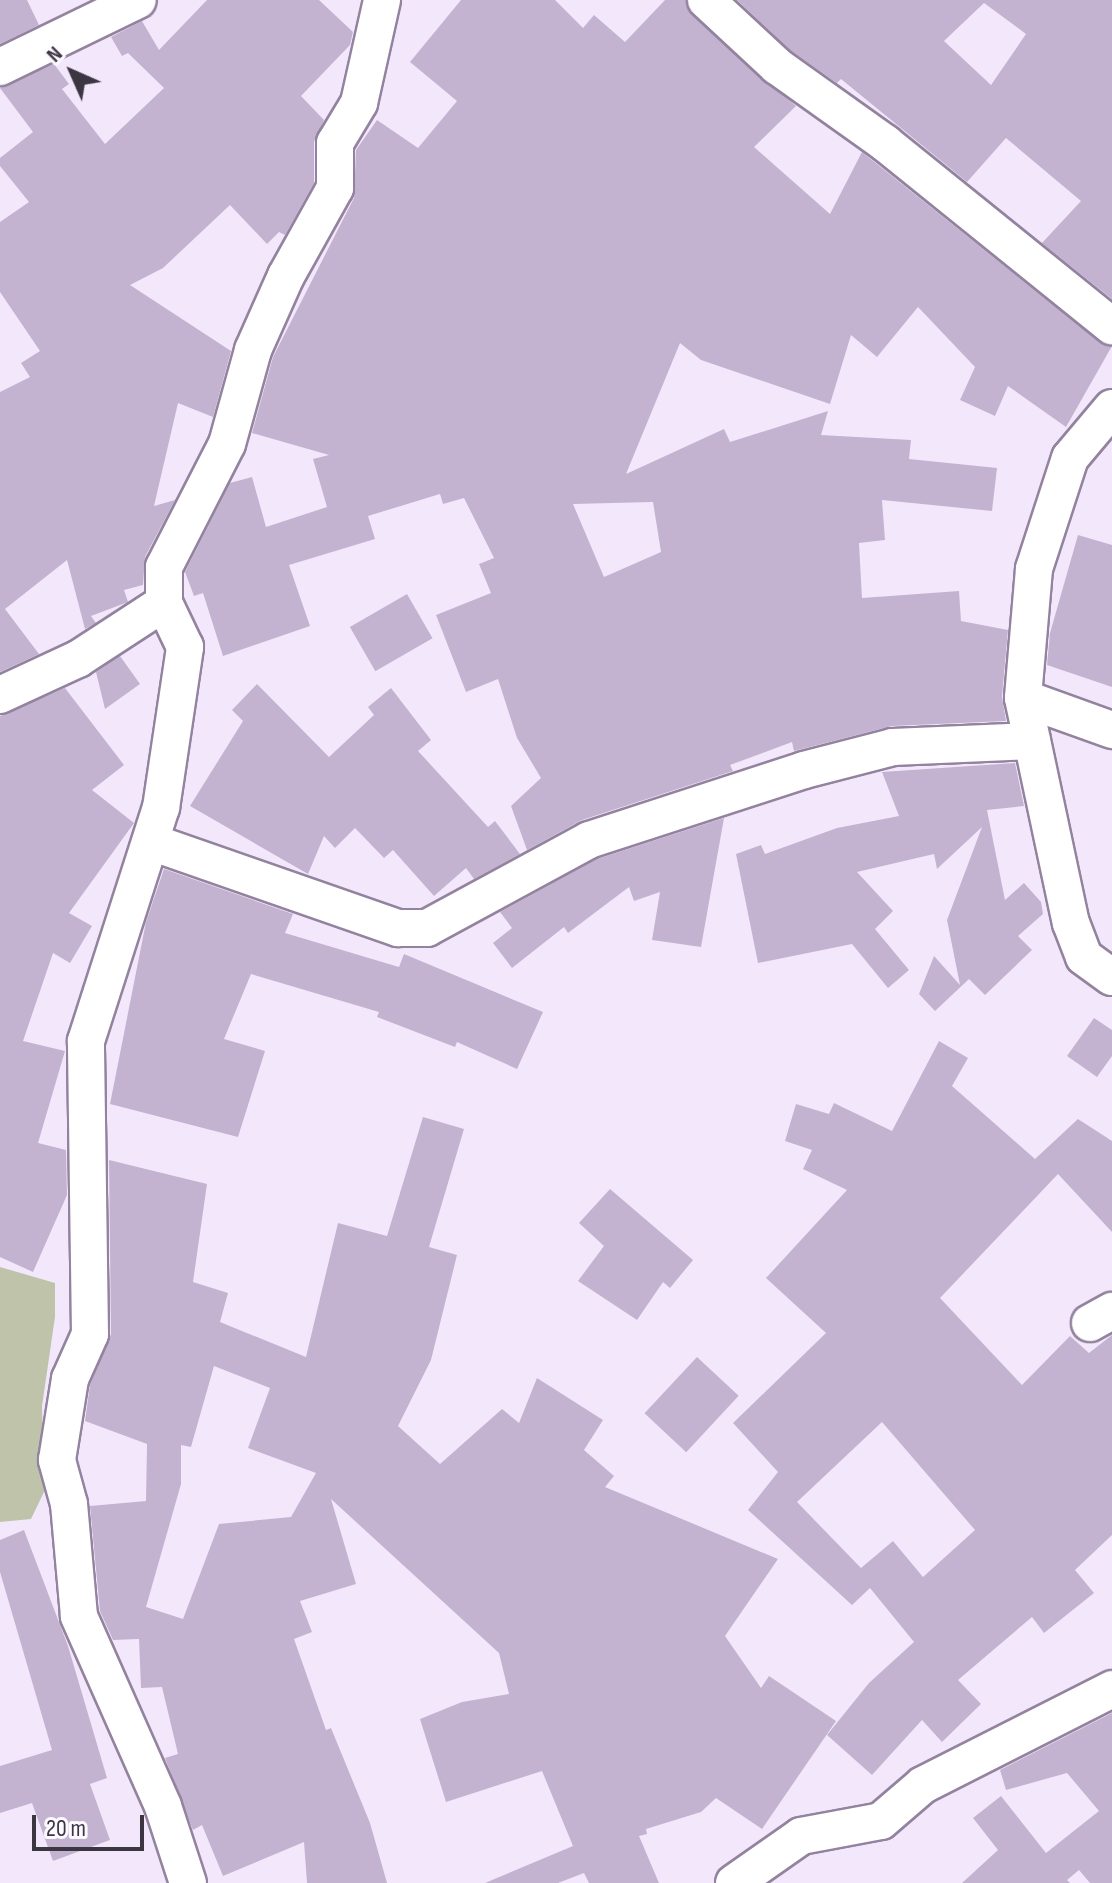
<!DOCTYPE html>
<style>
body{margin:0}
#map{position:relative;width:1112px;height:1883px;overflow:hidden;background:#f3e8fb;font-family:"Sofia Sans Condensed",sans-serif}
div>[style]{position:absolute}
.green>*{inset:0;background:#bfc3aa}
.building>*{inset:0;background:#c3b3d1;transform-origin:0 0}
.roads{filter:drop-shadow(2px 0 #93839f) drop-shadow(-2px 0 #93839f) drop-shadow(0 2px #93839f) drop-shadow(0 -2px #93839f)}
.minor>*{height:36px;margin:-18px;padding:0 18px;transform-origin:18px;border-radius:18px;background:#fff}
span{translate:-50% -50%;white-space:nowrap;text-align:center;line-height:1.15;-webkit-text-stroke:6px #fcf9ff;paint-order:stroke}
.north{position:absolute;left:32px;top:32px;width:80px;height:80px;-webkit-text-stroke:6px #fcf9ff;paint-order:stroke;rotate:315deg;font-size:22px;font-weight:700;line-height:32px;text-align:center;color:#3c3542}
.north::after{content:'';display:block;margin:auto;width:28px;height:36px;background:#3c3542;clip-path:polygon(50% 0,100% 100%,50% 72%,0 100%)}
.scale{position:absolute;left:32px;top:1815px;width:112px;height:36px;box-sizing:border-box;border:4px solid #3c3542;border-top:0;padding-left:10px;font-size:24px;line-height:28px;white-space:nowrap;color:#3c3542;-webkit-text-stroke:6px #fcf9ff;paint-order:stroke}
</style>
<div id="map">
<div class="green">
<i style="clip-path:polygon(0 1267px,55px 1283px,55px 1317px,42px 1406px,44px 1492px,31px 1519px,0 1522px)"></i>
</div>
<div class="building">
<i style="clip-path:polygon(0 0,27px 0,39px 25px,0 44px)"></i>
<i style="clip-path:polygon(207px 0,319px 0,353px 32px,350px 45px,301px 96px,324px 120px,314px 142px,314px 183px,285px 235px,279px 232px,267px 244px,230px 205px,163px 268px,130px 285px,231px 351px,213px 417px,178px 403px,154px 506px,175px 500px,145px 557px,143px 585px,124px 590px,128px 602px,91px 616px,96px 623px,85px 629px,67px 560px,5px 609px,39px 654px,0 672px,0 392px,30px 377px,21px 363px,40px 351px,0 292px,0 222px,29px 202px,0 166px,0 158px,33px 132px,0 88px,54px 64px,69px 84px,62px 89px,105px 144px,164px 88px,128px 53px,122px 56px,111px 37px,142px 21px,159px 50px)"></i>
<i style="clip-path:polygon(evenodd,461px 0,555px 0,583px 28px,594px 15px,625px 42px,665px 0,686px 0,692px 15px,796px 106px,754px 147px,830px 214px,862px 152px,1099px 342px,1112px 346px,1066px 427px,1008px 386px,995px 416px,960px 400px,975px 367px,918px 307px,877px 357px,851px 335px,830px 404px,701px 360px,680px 343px,626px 474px,724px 429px,730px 442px,828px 411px,821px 435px,911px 440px,909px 459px,997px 468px,992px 511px,882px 500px,885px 540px,859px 543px,862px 598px,959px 591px,961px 621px,1008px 630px,1002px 696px,1006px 721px,892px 726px,794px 751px,792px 742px,730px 765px,733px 771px,582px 820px,527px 850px,511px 806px,541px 778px,517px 738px,498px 679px,466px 692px,436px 615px,491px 593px,479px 564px,494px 558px,464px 498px,443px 504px,440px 494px,368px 516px,375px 539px,289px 565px,310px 626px,223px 656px,203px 593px,194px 596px,185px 572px,230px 483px,252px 477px,266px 527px,327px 507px,313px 459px,329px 455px,252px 433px,273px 357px,354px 198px,356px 150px,377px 120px,418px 148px,457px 101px,410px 62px,461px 0,653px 502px,661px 552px,604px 577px,573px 504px,653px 502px)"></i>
<i style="clip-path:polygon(evenodd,737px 0,1112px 0,1112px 299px,1042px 243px,1081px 201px,1006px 138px,967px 182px,841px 79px,837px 83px,790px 50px,737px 0,984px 3px,1026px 34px,991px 85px,944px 41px,984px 3px)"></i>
<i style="clip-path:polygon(1078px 535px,1112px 545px,1112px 687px,1047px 665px,1050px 633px)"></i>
<i style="left:407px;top:594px;width:51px;height:66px;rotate:60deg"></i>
<i style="clip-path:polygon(120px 656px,140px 684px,105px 709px,96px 672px)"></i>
<i style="clip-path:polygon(257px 684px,329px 757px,374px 715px,368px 707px,391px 688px,431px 740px,418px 751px,488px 827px,495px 821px,520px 854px,474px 879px,466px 868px,434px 896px,393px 850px,384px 858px,355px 828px,335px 848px,324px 836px,308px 874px,190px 806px,243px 721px,232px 710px)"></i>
<i style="clip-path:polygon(65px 688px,124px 765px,92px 790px,134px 823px,69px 913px,92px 926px,70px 963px,53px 953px,23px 1041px,65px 1051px,38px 1143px,66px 1150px,67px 1195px,33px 1272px,0 1257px,0 716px)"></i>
<i style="clip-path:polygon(1015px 763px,1024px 806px,987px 810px,1005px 900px,1024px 883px,1041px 902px,1043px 914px,1018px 936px,1032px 950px,985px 995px,969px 979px,935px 1011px,919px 994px,934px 956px,960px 985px,947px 920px,982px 827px,937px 869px,934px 854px,857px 872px,893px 911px,875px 929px,909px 970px,888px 988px,852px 944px,758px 963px,736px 854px,761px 845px,765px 854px,837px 828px,899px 816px,882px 772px)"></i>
<i style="clip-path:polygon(724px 818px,701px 947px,652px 940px,660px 892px,634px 901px,629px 887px,568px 933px,564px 927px,512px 968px,493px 943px,512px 928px,500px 912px,597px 859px)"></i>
<i style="clip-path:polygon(164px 869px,293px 914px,285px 933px,399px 967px,404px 954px,543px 1012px,517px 1069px,457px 1042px,455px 1047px,377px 1017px,379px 1012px,251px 974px,224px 1039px,265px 1051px,238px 1137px,110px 1104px,146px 922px)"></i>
<i style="clip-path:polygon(1094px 1018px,1112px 1030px,1112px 1056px,1097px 1077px,1067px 1056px)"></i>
<i style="clip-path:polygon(evenodd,939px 1041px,968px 1058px,952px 1086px,1035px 1159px,1078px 1119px,1112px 1141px,1112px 1232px,1058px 1174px,940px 1298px,1022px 1385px,1070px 1336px,1089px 1353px,1112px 1335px,1112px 1535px,1075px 1570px,1094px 1593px,1044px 1633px,1032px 1617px,958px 1680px,981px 1704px,942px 1742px,922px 1720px,872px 1775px,827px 1735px,869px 1683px,914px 1642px,870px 1588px,852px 1605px,748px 1510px,778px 1472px,733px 1423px,826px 1333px,766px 1278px,847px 1190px,803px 1169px,812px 1150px,785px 1141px,796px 1104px,829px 1114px,834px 1103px,892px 1131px,939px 1041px,882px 1422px,975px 1530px,923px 1577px,893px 1541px,861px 1568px,797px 1502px,882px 1422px)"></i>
<i style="clip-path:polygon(evenodd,423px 1117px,464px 1129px,429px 1247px,457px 1255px,431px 1360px,398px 1426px,440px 1464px,502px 1409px,519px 1423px,537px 1378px,603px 1420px,584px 1450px,614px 1476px,605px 1487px,778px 1559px,725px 1636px,761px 1688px,769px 1676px,836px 1721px,762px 1829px,716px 1798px,701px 1812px,646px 1829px,647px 1834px,639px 1836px,659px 1883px,589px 1883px,584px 1873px,558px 1883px,485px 1883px,573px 1846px,542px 1771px,446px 1802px,420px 1719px,462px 1702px,509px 1694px,499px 1653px,331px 1499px,356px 1584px,300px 1601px,312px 1632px,294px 1639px,326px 1730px,331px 1728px,370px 1823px,387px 1883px,307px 1883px,304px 1842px,223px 1876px,202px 1825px,193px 1830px,165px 1758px,178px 1754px,162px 1687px,141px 1688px,139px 1639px,113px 1640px,100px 1611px,90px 1506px,146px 1501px,147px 1444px,85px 1421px,90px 1385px,111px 1334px,109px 1160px,207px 1184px,193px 1282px,228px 1293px,220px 1322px,306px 1357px,338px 1223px,387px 1236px,423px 1117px,214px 1366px,270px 1388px,248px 1448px,316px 1473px,291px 1517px,219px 1524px,183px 1619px,146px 1607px,181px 1484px,181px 1445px,191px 1447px,214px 1366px)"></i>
<i style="clip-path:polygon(610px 1189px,693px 1260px,670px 1288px,663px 1282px,637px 1320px,578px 1281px,604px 1246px,579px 1223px)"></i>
<i style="left:697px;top:1357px;width:57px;height:77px;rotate:43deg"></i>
<i style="clip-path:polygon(24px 1530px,68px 1646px,107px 1778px,90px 1784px,110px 1840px,53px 1861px,32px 1803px,0 1813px,0 1766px,52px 1750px,0 1572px,0 1540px)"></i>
<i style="clip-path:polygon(1112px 1713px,1112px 1883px,1090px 1883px,1079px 1870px,1067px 1880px,1070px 1883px,962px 1883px,998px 1850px,973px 1818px,1001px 1796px,1046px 1853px,1099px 1811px,1067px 1773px,1006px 1790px,1000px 1770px)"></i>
</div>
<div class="roads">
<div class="minor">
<i style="left:706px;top:0;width:97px;rotate:42.9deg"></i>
<i style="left:777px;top:66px;width:133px;rotate:35.5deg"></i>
<i style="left:885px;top:143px;width:292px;rotate:38.9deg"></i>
<i style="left:0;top:67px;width:153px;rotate:-25.9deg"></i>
<i style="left:1112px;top:408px;width:65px;rotate:130deg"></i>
<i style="left:1070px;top:458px;width:117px;rotate:108deg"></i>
<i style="left:1034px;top:569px;width:129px;rotate:94.9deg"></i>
<i style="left:1023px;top:698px;width:230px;rotate:78deg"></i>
<i style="left:1071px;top:923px;width:36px;rotate:69deg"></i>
<i style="left:1084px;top:957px;width:34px;rotate:36deg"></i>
<i style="left:0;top:695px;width:86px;rotate:-24.8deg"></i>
<i style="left:78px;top:659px;width:103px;rotate:-33.1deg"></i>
<i style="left:1023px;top:698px;width:95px;rotate:19.8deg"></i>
<i style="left:151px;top:842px;width:262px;rotate:19.2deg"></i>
<i style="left:398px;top:928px;width:29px"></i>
<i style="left:427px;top:928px;width:184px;rotate:-28.5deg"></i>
<i style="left:589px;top:840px;width:226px;rotate:-18deg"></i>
<i style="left:804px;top:770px;width:92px;rotate:-14.5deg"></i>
<i style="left:893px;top:747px;width:139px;rotate:-2.5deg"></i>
<i style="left:1090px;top:1323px;width:25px;rotate:-29deg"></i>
<i style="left:188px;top:1883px;width:81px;rotate:-108deg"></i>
<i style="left:163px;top:1806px;width:208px;rotate:-113.9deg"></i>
<i style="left:79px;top:1616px;width:112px;rotate:-95.1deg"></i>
<i style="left:69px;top:1504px;width:46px;rotate:-105.3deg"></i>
<i style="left:57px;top:1460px;width:82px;rotate:-80.9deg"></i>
<i style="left:70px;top:1379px;width:49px;rotate:-66deg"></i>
<i style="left:90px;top:1334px;width:293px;rotate:-90.8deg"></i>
<i style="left:86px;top:1041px;width:245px;rotate:-72.2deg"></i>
<i style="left:161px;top:808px;width:163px;rotate:-81.5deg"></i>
<i style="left:185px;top:647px;width:49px;rotate:-115.5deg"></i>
<i style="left:164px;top:603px;width:36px;rotate:-90deg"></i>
<i style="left:164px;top:567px;width:138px;rotate:-62.9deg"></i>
<i style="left:227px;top:444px;width:98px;rotate:-74.5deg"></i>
<i style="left:253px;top:350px;width:81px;rotate:-66deg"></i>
<i style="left:286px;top:276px;width:101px;rotate:-60.9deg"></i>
<i style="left:335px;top:188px;width:45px;rotate:-90deg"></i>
<i style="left:335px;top:143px;width:47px;rotate:-59deg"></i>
<i style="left:359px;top:103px;width:106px;rotate:-77.4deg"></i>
<i style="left:734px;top:1883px;width:82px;rotate:-35deg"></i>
<i style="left:801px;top:1836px;width:81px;rotate:-10.6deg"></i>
<i style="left:881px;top:1821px;width:55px;rotate:-40.6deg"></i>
<i style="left:923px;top:1785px;width:212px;rotate:-26.9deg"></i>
</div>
</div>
<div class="north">N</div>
<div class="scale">20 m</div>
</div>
